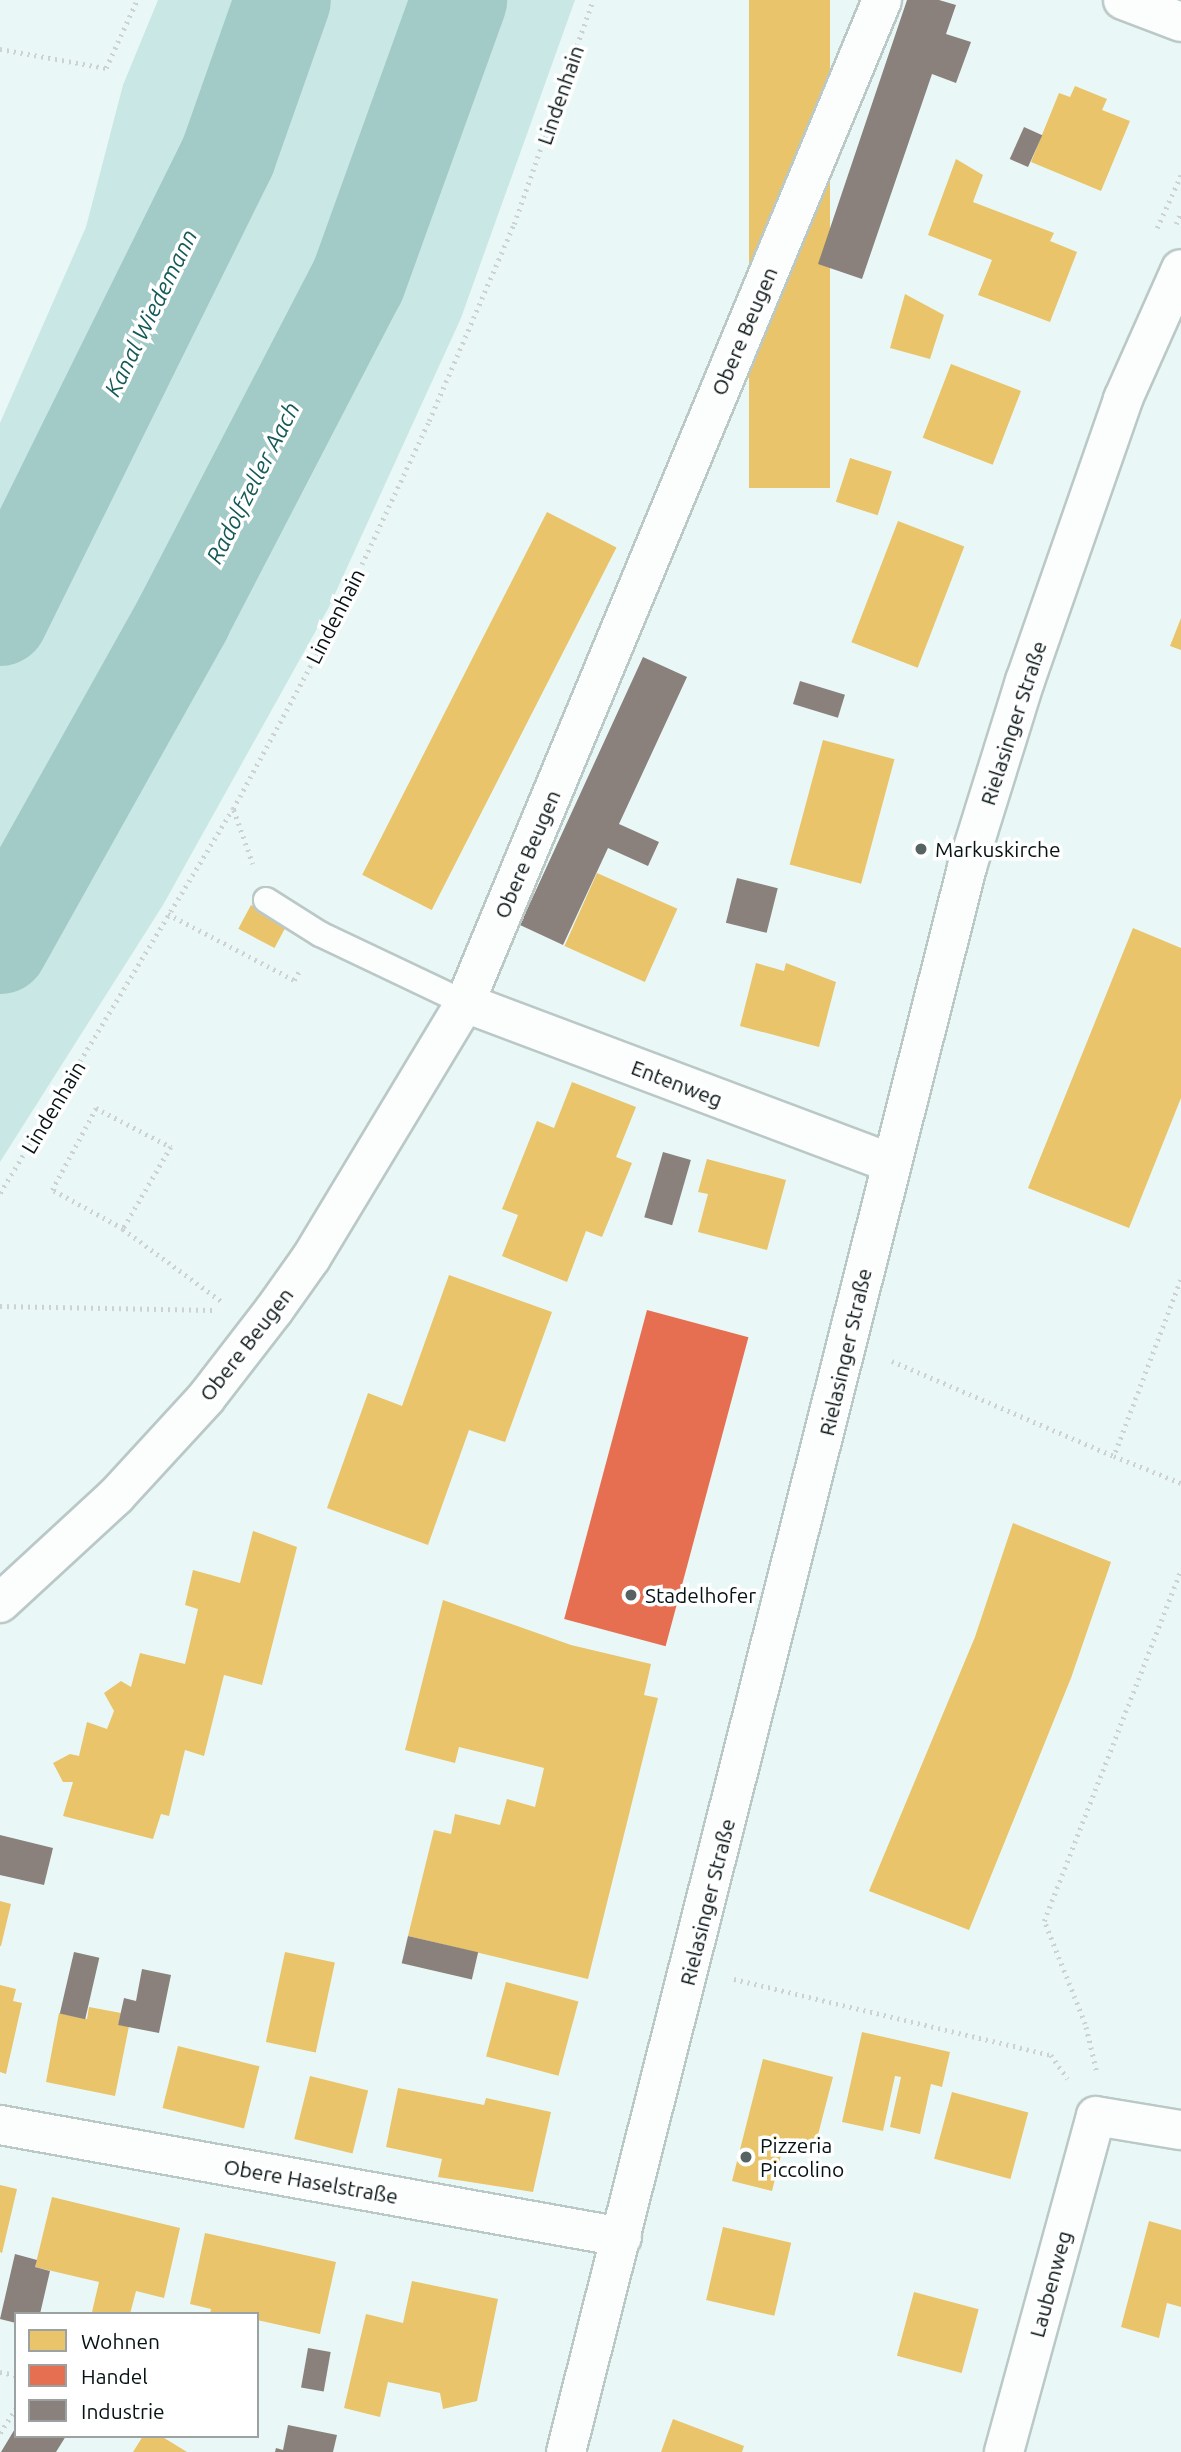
<!DOCTYPE html>
<meta charset="utf-8">
<style>
body{margin:0}
#map{position:relative;width:1181px;height:2452px;overflow:hidden;background:#e9f8f6;font-family:Ubuntu,sans-serif}
div>[style]{position:absolute}
.green>*{inset:0;background:#c9e7e4}
.homes>*{inset:0;background:#e9c46a;transform-origin:0 0}
.shops>*{inset:0;background:#e76f51;transform-origin:0 0}
.industry>*{inset:0;background:#8a817c;transform-origin:0 0}
.river>*{height:96px;margin:-48px;padding:0 48px;transform-origin:48px;border-radius:48px;background:#a2cac6}
.path>*{height:4.5px;margin-top:-2.25px;transform-origin:0;background:repeating-linear-gradient(90deg,#cdd1d1 0 2px,transparent 0 7px)}
.roads{filter:drop-shadow(2px 0 #bac8c6) drop-shadow(-2px 0 #bac8c6) drop-shadow(0 2px #bac8c6) drop-shadow(0 -2px #bac8c6)}
.service>*{height:24px;margin:-12px;padding:0 12px;transform-origin:12px;border-radius:12px;background:#fcfefe}
.minor>*{height:38px;margin:-19px;padding:0 19px;transform-origin:19px;border-radius:19px;background:#fcfefe}
.secondary>*{height:38px;margin:-19px;padding:0 19px;transform-origin:19px;border-radius:19px;background:#fcfefe}
.dots>*{width:19px;height:19px;translate:-50% -50%;box-sizing:border-box;border:4px solid #fff;border-radius:50%}
span{translate:-50% -50%;white-space:nowrap;text-align:center;line-height:1.15;-webkit-text-stroke:7px #fff;paint-order:stroke}
.street-label{font-size:21px;color:#071313}
.poi-label{font-size:21px;color:#071313}
.left{translate:0 -50%;text-align:left}
.water-label{font-size:23px;color:#145a57;font-style:italic}
.legend{position:absolute;left:14px;top:2312px;width:245px;height:126px;box-sizing:border-box;background:#fff;border:2px solid #9ca1a1;margin:0;padding:9px 12px;list-style:none;font-size:21px;color:#071313}
.legend li{display:flex;align-items:center;gap:14px;height:35px}
.legend b{width:35px;border:2px solid #9ca1a1}
</style>
<div id="map">
<div class="green">
<i style="clip-path:polygon(158px 0,575px 0,461px 318px,329px 607px,163px 905px,0 1162px,0 423px,86px 227px,123px 85px)"></i>
</div>
<div class="homes">
<i style="left:749px;top:0;width:81px;height:488px"></i>
<i style="clip-path:polygon(1075px 86px,1107px 99px,1102px 110px,1130px 121px,1101px 191px,1031px 162px,1059px 93px,1070px 97px)"></i>
<i style="clip-path:polygon(956px 159px,983px 175px,973px 202px,1054px 233px,1050px 241px,1077px 252px,1050px 322px,978px 295px,992px 260px,928px 235px)"></i>
<i style="clip-path:polygon(905px 294px,944px 315px,930px 359px,890px 348px)"></i>
<i style="left:951px;top:364px;width:75px;height:79px;rotate:21deg"></i>
<i style="left:850px;top:458px;width:44px;height:46px;rotate:18deg"></i>
<i style="left:547px;top:512px;width:78px;height:407px;rotate:27deg"></i>
<i style="left:898px;top:521px;width:71px;height:130px;rotate:21deg"></i>
<i style="clip-path:polygon(1181px 618px,1181px 650px,1170px 646px)"></i>
<i style="left:823px;top:740px;width:74px;height:129px;rotate:15deg"></i>
<i style="left:597px;top:873px;width:88px;height:80px;rotate:24deg"></i>
<i style="left:251px;top:905px;width:41px;height:27px;rotate:28deg"></i>
<i style="clip-path:polygon(1133px 928px,1181px 948px,1181px 1098px,1129px 1228px,1028px 1188px)"></i>
<i style="clip-path:polygon(756px 963px,784px 971px,786px 963px,836px 982px,819px 1047px,740px 1026px)"></i>
<i style="clip-path:polygon(572px 1082px,636px 1107px,616px 1157px,632px 1163px,602px 1237px,586px 1231px,567px 1282px,502px 1256px,518px 1215px,502px 1209px,537px 1121px,554px 1128px)"></i>
<i style="clip-path:polygon(707px 1159px,786px 1180px,767px 1250px,698px 1232px,708px 1194px,698px 1192px)"></i>
<i style="clip-path:polygon(449px 1275px,552px 1312px,505px 1442px,469px 1430px,428px 1545px,327px 1508px,368px 1393px,402px 1406px)"></i>
<i style="clip-path:polygon(1013px 1523px,1111px 1562px,1071px 1678px,969px 1930px,869px 1891px,975px 1637px)"></i>
<i style="clip-path:polygon(253px 1531px,297px 1547px,262px 1685px,224px 1675px,204px 1756px,185px 1750px,169px 1816px,161px 1814px,153px 1839px,63px 1816px,73px 1782px,63px 1782px,53px 1763px,70px 1754px,79px 1756px,87px 1722px,107px 1729px,114px 1711px,104px 1693px,121px 1681px,131px 1687px,140px 1653px,185px 1664px,198px 1609px,185px 1605px,193px 1570px,240px 1583px)"></i>
<i style="clip-path:polygon(443px 1600px,571px 1645px,651px 1664px,644px 1695px,658px 1698px,588px 1979px,408px 1936px,434px 1830px,451px 1834px,455px 1814px,500px 1825px,507px 1799px,535px 1807px,544px 1768px,459px 1747px,455px 1763px,405px 1750px)"></i>
<i style="clip-path:polygon(0 1901px,11px 1904px,1px 1946px,0 1946px)"></i>
<i style="left:285px;top:1952px;width:51px;height:92px;rotate:12deg"></i>
<i style="left:506px;top:1982px;width:75px;height:77px;rotate:15deg"></i>
<i style="clip-path:polygon(0 1985px,16px 1989px,13px 2001px,22px 2003px,6px 2074px,0 2072px)"></i>
<i style="clip-path:polygon(89px 2007px,121px 2013px,118px 2025px,129px 2026px,115px 2096px,46px 2082px,59px 2013px,87px 2019px)"></i>
<i style="clip-path:polygon(862px 2032px,950px 2052px,942px 2087px,931px 2084px,920px 2134px,890px 2127px,901px 2077px,895px 2076px,883px 2131px,842px 2122px)"></i>
<i style="left:178px;top:2046px;width:84px;height:64px;rotate:14deg"></i>
<i style="clip-path:polygon(763px 2059px,833px 2077px,813px 2154px,783px 2147px,772px 2191px,732px 2181px)"></i>
<i style="left:310px;top:2076px;width:60px;height:65px;rotate:14deg"></i>
<i style="clip-path:polygon(398px 2088px,484px 2105px,486px 2098px,551px 2112px,533px 2192px,438px 2177px,442px 2159px,386px 2147px)"></i>
<i style="left:952px;top:2092px;width:79px;height:69px;rotate:15deg"></i>
<i style="clip-path:polygon(0 2185px,17px 2189px,2px 2253px,0 2252px)"></i>
<i style="clip-path:polygon(52px 2197px,180px 2228px,164px 2298px,136px 2291px,130px 2314px,101px 2314px,92px 2312px,99px 2282px,35px 2267px)"></i>
<i style="clip-path:polygon(1149px 2221px,1181px 2230px,1181px 2307px,1167px 2303px,1159px 2338px,1121px 2327px)"></i>
<i style="left:723px;top:2227px;width:70px;height:75px;rotate:13deg"></i>
<i style="clip-path:polygon(205px 2233px,336px 2262px,320px 2334px,257px 2320px,257px 2314px,210px 2314px,211px 2309px,190px 2304px)"></i>
<i style="clip-path:polygon(412px 2281px,498px 2299px,477px 2401px,443px 2409px,440px 2393px,388px 2382px,380px 2417px,344px 2408px,366px 2314px,403px 2323px)"></i>
<i style="left:914px;top:2292px;width:67px;height:66px;rotate:15deg"></i>
<i style="clip-path:polygon(673px 2419px,744px 2446px,742px 2452px,661px 2452px)"></i>
<i style="clip-path:polygon(143px 2436px,161px 2436px,187px 2452px,133px 2452px)"></i>
</div>
<div class="shops">
<i style="left:647px;top:1310px;width:105px;height:320px;rotate:15deg"></i>
</div>
<div class="industry">
<i style="clip-path:polygon(907px 0,939px 0,956px 5px,946px 34px,971px 42px,956px 83px,932px 74px,862px 279px,818px 264px)"></i>
<i style="left:1024px;top:127px;width:20px;height:35px;rotate:24deg"></i>
<i style="clip-path:polygon(643px 657px,687px 677px,619px 824px,659px 842px,648px 866px,608px 848px,563px 945px,520px 925px)"></i>
<i style="left:800px;top:681px;width:47px;height:24px;rotate:17deg"></i>
<i style="left:737px;top:878px;width:42px;height:46px;rotate:14deg"></i>
<i style="left:663px;top:1152px;width:29px;height:68px;rotate:16deg"></i>
<i style="clip-path:polygon(0 1835px,53px 1848px,44px 1885px,0 1875px)"></i>
<i style="left:408px;top:1936px;width:72px;height:28px;rotate:13deg"></i>
<i style="left:74px;top:1952px;width:26px;height:63px;rotate:13deg"></i>
<i style="clip-path:polygon(142px 1969px,171px 1975px,159px 2033px,118px 2025px,124px 1998px,136px 2001px)"></i>
<i style="clip-path:polygon(15px 2254px,37px 2260px,35px 2267px,50px 2271px,40px 2314px,16px 2314px,16px 2323px,0 2319px)"></i>
<i style="left:308px;top:2348px;width:23px;height:40px;rotate:10deg"></i>
<i style="clip-path:polygon(288px 2425px,337px 2435px,333px 2452px,275px 2452px,276px 2448px,283px 2450px)"></i>
<i style="clip-path:polygon(16px 2427px,16px 2436px,66px 2436px,56px 2452px,1px 2452px)"></i>
</div>
<div class="river">
<i style="left:0;top:618px;width:515px;rotate:-63.73deg"></i>
<i style="left:228px;top:156px;width:165px;rotate:-70.6deg"></i>
<i style="left:0;top:946px;width:376px;rotate:-60.8deg"></i>
<i style="left:183px;top:618px;width:380px;rotate:-62.6deg"></i>
<i style="left:358px;top:281px;width:299px;rotate:-70.2deg"></i>
</div>
<div class="path">
<i style="left:0;top:49px;width:108px;rotate:10.2deg"></i>
<i style="left:106px;top:68px;width:75px;rotate:-65.5deg"></i>
<i style="left:1176px;top:224px;width:13px;rotate:-67deg"></i>
<i style="left:1157px;top:228px;width:58px;rotate:-65.6deg"></i>
<i style="left:234px;top:810px;width:57px;rotate:70.6deg"></i>
<i style="left:168px;top:914px;width:142px;rotate:27.6deg"></i>
<i style="left:294px;top:980px;width:12px;rotate:-59deg"></i>
<i style="left:0;top:1193px;width:449px;rotate:-58.8deg"></i>
<i style="left:233px;top:809px;width:221px;rotate:-61.6deg"></i>
<i style="left:338px;top:615px;width:214px;rotate:-64.9deg"></i>
<i style="left:429px;top:421px;width:215px;rotate:-66.7deg"></i>
<i style="left:514px;top:224px;width:238px;rotate:-70.6deg"></i>
<i style="left:123px;top:1229px;width:81px;rotate:-151.2deg"></i>
<i style="left:52px;top:1190px;width:93px;rotate:-61.8deg"></i>
<i style="left:96px;top:1108px;width:85px;rotate:27.5deg"></i>
<i style="left:171px;top:1147px;width:95px;rotate:120.3deg"></i>
<i style="left:123px;top:1229px;width:122px;rotate:36.3deg"></i>
<i style="left:1181px;top:1280px;width:188px;rotate:110.8deg"></i>
<i style="left:1114px;top:1456px;width:72px;rotate:21.9deg"></i>
<i style="left:0;top:1306px;width:213px;rotate:1.1deg"></i>
<i style="left:892px;top:1361px;width:241px;rotate:23.2deg"></i>
<i style="left:734px;top:1979px;width:326px;rotate:13.5deg"></i>
<i style="left:1051px;top:2055px;width:29px;rotate:55deg"></i>
<i style="left:1096px;top:2070px;width:47px;rotate:-103.4deg"></i>
<i style="left:1085px;top:2024px;width:111px;rotate:-111.7deg"></i>
<i style="left:1044px;top:1921px;width:378px;rotate:-68.7deg"></i>
<i style="left:0;top:2372px;width:16px;rotate:11deg"></i>
<i style="left:0;top:2433px;width:30px;rotate:-57deg"></i>
</div>
<div class="roads">
<div class="service">
<i style="left:266px;top:900px;width:64px;rotate:32.2deg"></i>
<i style="left:320px;top:934px;width:161px;rotate:25.4deg"></i>
</div>
<div class="minor">
<i style="left:1123px;top:0;width:62px;rotate:20.8deg"></i>
<i style="left:465px;top:1003px;width:453px;rotate:20.6deg"></i>
<i style="left:0;top:1603px;width:158px;rotate:-42.7deg"></i>
<i style="left:116px;top:1496px;width:133px;rotate:-47.4deg"></i>
<i style="left:206px;top:1398px;width:111px;rotate:-52.3deg"></i>
<i style="left:274px;top:1310px;width:64px;rotate:-54.6deg"></i>
<i style="left:311px;top:1258px;width:298px;rotate:-58.9deg"></i>
<i style="left:465px;top:1003px;width:1086px;rotate:-67.42deg"></i>
<i style="left:0;top:2125px;width:632px;rotate:10.21deg"></i>
<i style="left:1004px;top:2452px;width:348px;rotate:-74.7deg"></i>
<i style="left:1096px;top:2116px;width:86px;rotate:9.4deg"></i>
</div>
<div class="secondary">
<i style="left:566px;top:2452px;width:1635px;rotate:-75.8deg"></i>
<i style="left:967px;top:867px;width:195px;rotate:-72.7deg"></i>
<i style="left:1025px;top:681px;width:299px;rotate:-70.8deg"></i>
<i style="left:1123px;top:399px;width:142px;rotate:-66deg"></i>
</div>
</div>
<div class="dots">
<i style="left:921px;top:849px;background:#566362"></i>
<i style="left:631px;top:1595px;background:#566362"></i>
<i style="left:746px;top:2157px;background:#566362"></i>
</div>
<div class="street-label">
<span style="left:560px;top:95px;rotate:-71deg">Lindenhain</span>
<span style="left:744px;top:331px;rotate:-67deg">Obere Beugen</span>
<span style="left:335px;top:616px;rotate:-63deg">Lindenhain</span>
<span style="left:1013px;top:723px;rotate:-72deg">Rielasinger Straße</span>
<span style="left:527px;top:854px;rotate:-67deg">Obere Beugen</span>
<span style="left:677px;top:1083px;rotate:21deg">Entenweg</span>
<span style="left:53px;top:1107px;rotate:-59deg">Lindenhain</span>
<span style="left:246px;top:1344px;rotate:-52deg">Obere Beugen</span>
<span style="left:845px;top:1352px;rotate:-77deg">Rielasinger Straße</span>
<span style="left:707px;top:1902px;rotate:-76deg">Rielasinger Straße</span>
<span style="left:311px;top:2181px;rotate:10deg">Obere Haselstraße</span>
<span style="left:1050px;top:2284px;rotate:-75deg">Laubenweg</span>
</div>
<div class="poi-label">
<span class="left" style="left:935px;top:849px">Markuskirche</span>
<span class="left" style="left:645px;top:1595px">Stadelhofer</span>
<span class="left" style="left:760px;top:2157px">Pizzeria<br>Piccolino</span>
</div>
<div class="water-label">
<span style="left:151px;top:313px;rotate:-64deg">Kanal Wiedemann</span>
<span style="left:253px;top:483px;rotate:-63deg">Radolfzeller Aach</span>
</div>
<ul class="legend">
<li><b style="height:19px;background:#e9c46a"></b>Wohnen</li>
<li><b style="height:19px;background:#e76f51"></b>Handel</li>
<li><b style="height:19px;background:#8a817c"></b>Industrie</li>
</ul>
</div>
